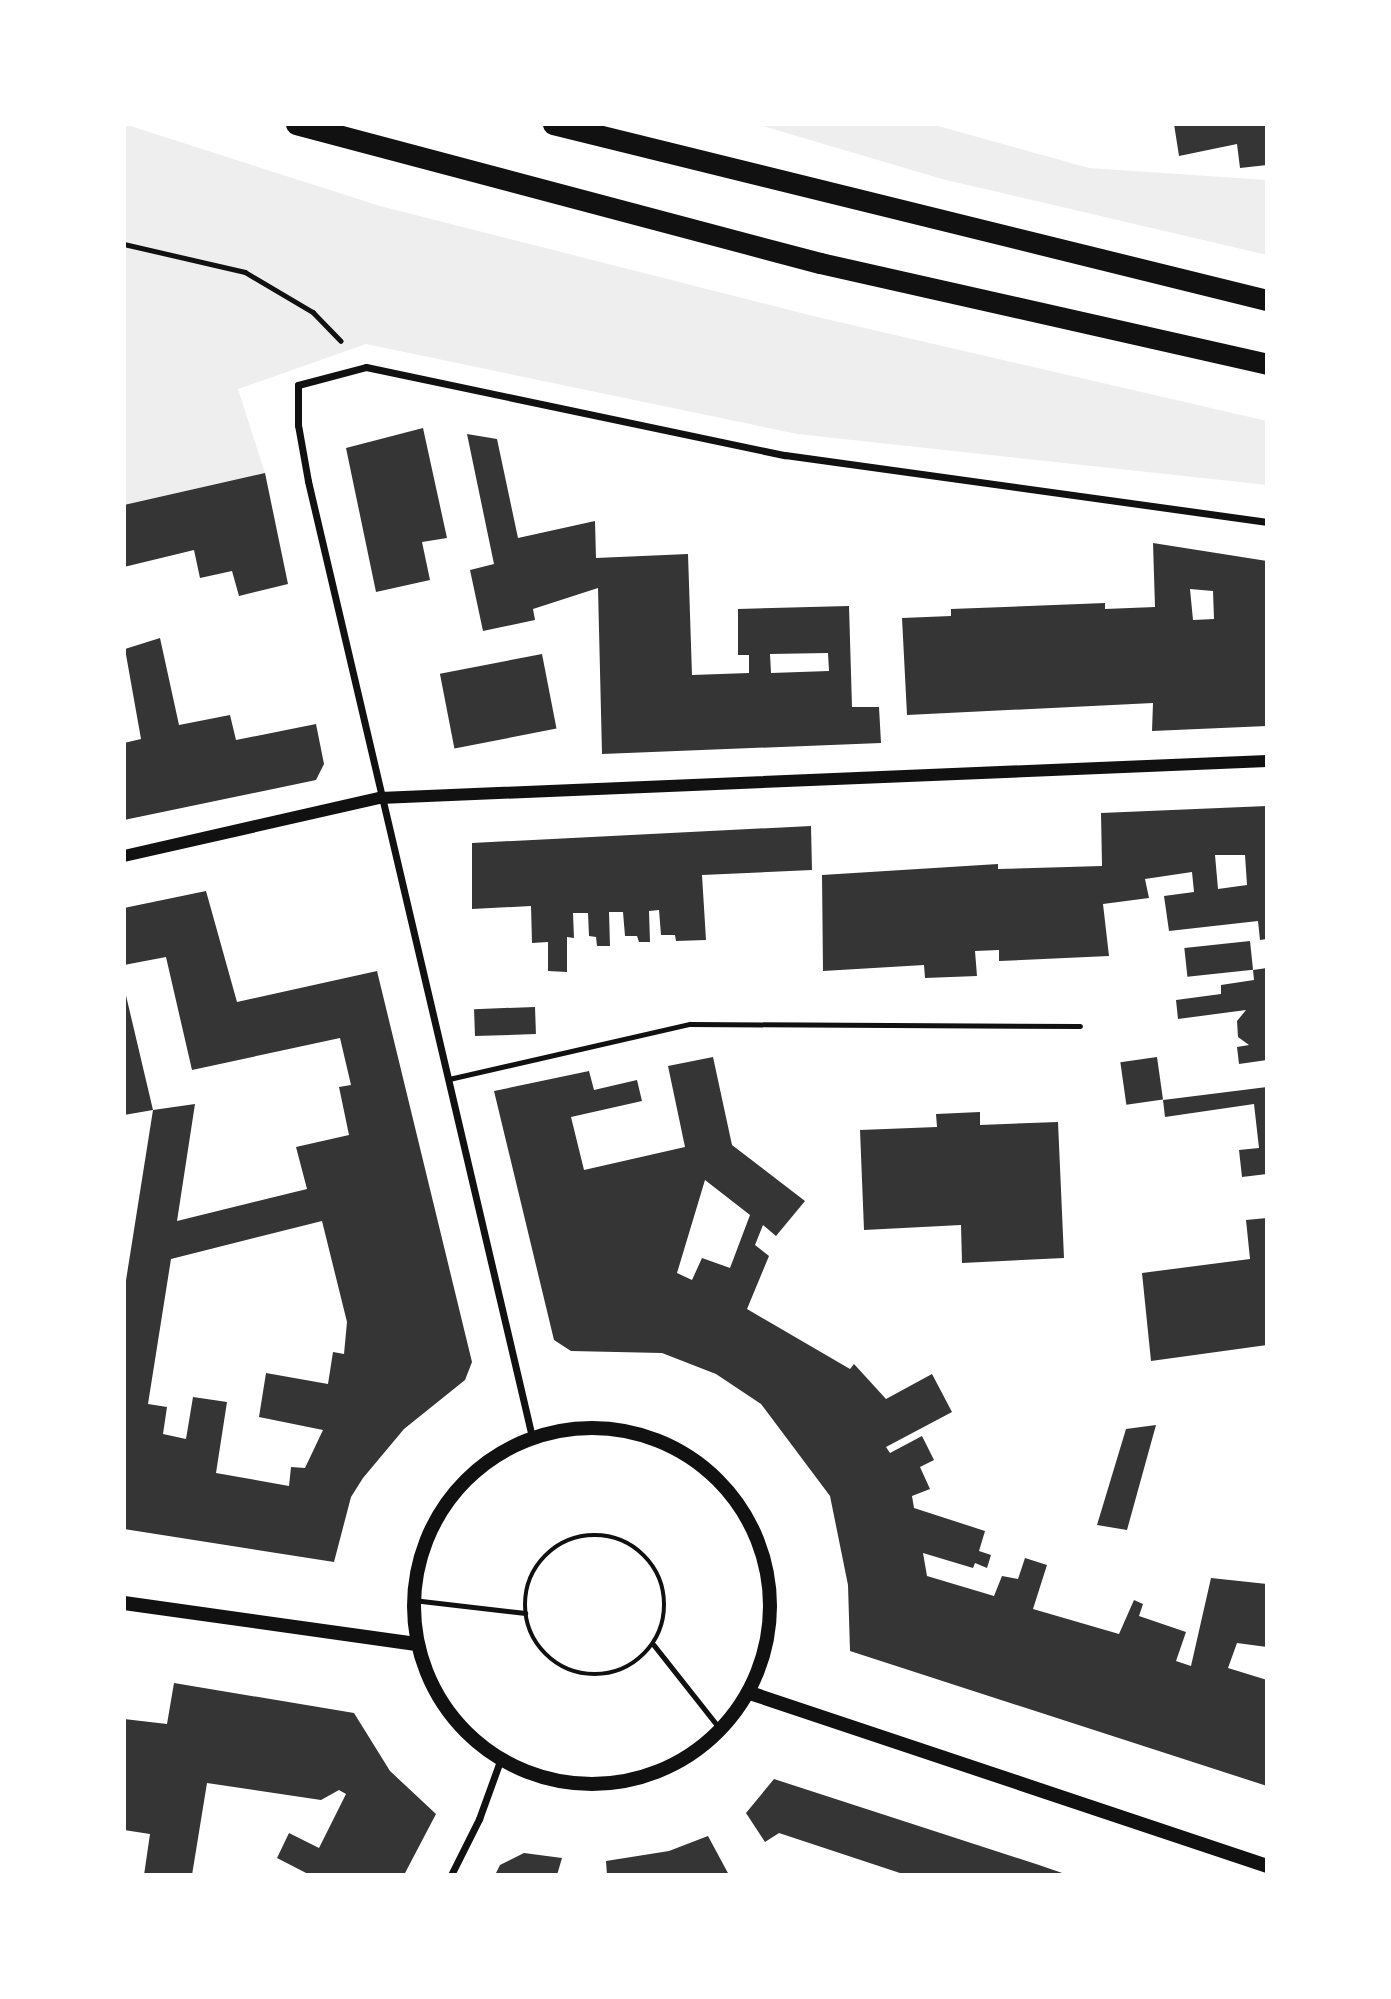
<!DOCTYPE html>
<style>
body{margin:0}
#map{position:relative;width:1391px;height:1999px;overflow:hidden;background:#fff;font-family:Inter,sans-serif}
div>[style]{position:absolute}
.green>*{inset:0;background:#eee}
.building>*{inset:0;background:#353535;transform-origin:0 0}
.path>*{height:4.5px;margin:-2.25px;padding:0 2.25px;transform-origin:2.25px;border-radius:2.25px;background:#111}
.path>.ring{margin:-2.25px;padding:0;box-sizing:content-box;background:none;border:4.5px solid #111;border-radius:50%}
.service>*{height:5px;margin:-2.5px;padding:0 2.5px;transform-origin:2.5px;border-radius:2.5px;background:#111}
.minor>*{height:7px;margin:-3.5px;padding:0 3.5px;transform-origin:3.5px;border-radius:3.5px;background:#111}
.tertiary>*{height:12px;margin:-6px;padding:0 6px;transform-origin:6px;border-radius:6px;background:#111}
.secondary>*{height:14px;margin:-7px;padding:0 7px;transform-origin:7px;border-radius:7px;background:#111}
.secondary>.ring{margin:-7px;padding:0;box-sizing:content-box;background:none;border:14px solid #111;border-radius:50%}
.motorway>*{height:21px;margin:-10.5px;padding:0 10.5px;transform-origin:10.5px;border-radius:10.5px;background:#111}
span{translate:-50% -50%;white-space:nowrap;text-align:center;line-height:1.15;-webkit-text-stroke:7px #fff;paint-order:stroke}
.frame{position:absolute;inset:0;border:126px solid #fff;pointer-events:none}
</style>
<div id="map">
<div class="green">
<i style="clip-path:polygon(124px 124px,380px 206px,813px 316px,1267px 421px,1267px 485px,797px 434px,366px 344px,238px 389px,265px 473px,124px 505px)"></i>
<i style="clip-path:polygon(756px 124px,931px 124px,1089px 168px,1267px 180px,1267px 255px,942px 179px)"></i>
</div>
<div class="building">
<i style="clip-path:polygon(1174px 124px,1267px 124px,1267px 165px,1240px 168px,1237px 144px,1179px 156px)"></i>
<i style="clip-path:polygon(423px 428px,447px 538px,422px 542px,430px 580px,376px 592px,346px 448px)"></i>
<i style="clip-path:polygon(evenodd,467px 434px,497px 439px,518px 538px,595px 521px,596px 558px,688px 554px,692px 675px,749px 673px,749px 655px,738px 655px,738px 609px,849px 606px,852px 707px,879px 707px,881px 743px,602px 754px,598px 588px,533px 609px,535px 620px,483px 631px,470px 570px,494px 564px,467px 434px,828px 653px,829px 671px,771px 673px,770px 654px,828px 653px)"></i>
<i style="clip-path:polygon(265px 473px,288px 584px,239px 596px,232px 571px,200px 578px,194px 550px,124px 567px,124px 505px)"></i>
<i style="clip-path:polygon(evenodd,1153px 543px,1267px 561px,1267px 726px,1152px 731px,1153px 703px,907px 715px,902px 618px,951px 616px,951px 609px,1105px 603px,1105px 609px,1155px 607px,1153px 543px,1190px 589px,1213px 591px,1214px 619px,1193px 620px,1190px 589px)"></i>
<i style="clip-path:polygon(160px 638px,179px 725px,230px 715px,236px 740px,316px 724px,324px 764px,316px 780px,124px 820px,124px 743px,141px 739px,125px 649px)"></i>
<i style="left:542px;top:654px;width:76px;height:104px;rotate:79deg"></i>
<i style="clip-path:polygon(evenodd,1267px 806px,1267px 939px,1260px 940px,1258px 921px,1169px 931px,1164px 896px,1194px 892px,1192px 872px,1145px 879px,1149px 898px,1103px 904px,1109px 956px,999px 961px,999px 950px,975px 951px,977px 976px,925px 978px,924px 965px,823px 971px,822px 875px,998px 864px,998px 869px,1102px 866px,1101px 813px,1267px 806px,1215px 855px,1245px 855px,1247px 885px,1218px 889px,1215px 855px)"></i>
<i style="clip-path:polygon(811px 826px,812px 870px,702px 875px,706px 940px,676px 941px,675px 935px,661px 935px,659px 910px,649px 911px,650px 942px,639px 942px,637px 936px,625px 936px,623px 912px,609px 912px,610px 946px,597px 946px,596px 937px,589px 936px,588px 913px,573px 913px,574px 938px,567px 937px,567px 972px,548px 971px,548px 942px,532px 943px,531px 906px,472px 909px,472px 843px)"></i>
<i style="clip-path:polygon(evenodd,206px 891px,237px 1002px,377px 971px,472px 1362px,465px 1380px,404px 1429px,363px 1478px,351px 1497px,334px 1562px,124px 1529px,124px 1293px,153px 1110px,195px 1104px,177px 1221px,307px 1189px,296px 1147px,349px 1135px,339px 1087px,351px 1085px,340px 1038px,192px 1070px,166px 957px,124px 965px,124px 908px,206px 891px,322px 1221px,347px 1322px,344px 1354px,333px 1352px,328px 1384px,266px 1373px,259px 1417px,323px 1430px,305px 1468px,291px 1467px,289px 1486px,216px 1473px,227px 1402px,193px 1397px,186px 1439px,163px 1434px,167px 1407px,148px 1404px,171px 1259px,322px 1221px)"></i>
<i style="left:1250px;top:941px;width:29px;height:66px;rotate:84deg"></i>
<i style="clip-path:polygon(1267px 968px,1267px 1060px,1239px 1064px,1237px 1047px,1249px 1045px,1238px 1037px,1237px 1021px,1246px 1010px,1178px 1019px,1176px 1000px,1221px 994px,1221px 985px,1254px 980px,1253px 970px)"></i>
<i style="clip-path:polygon(124px 987px,153px 1110px,124px 1115px)"></i>
<i style="left:535px;top:1007px;width:27px;height:61px;rotate:88deg"></i>
<i style="clip-path:polygon(evenodd,713px 1057px,732px 1145px,805px 1201px,776px 1236px,763px 1225px,755px 1245px,769px 1256px,747px 1309px,850px 1369px,854px 1364px,886px 1399px,932px 1374px,952px 1412px,886px 1447px,890px 1453px,922px 1436px,934px 1460px,920px 1467px,930px 1489px,912px 1496px,914px 1508px,985px 1531px,979px 1551px,991px 1555px,987px 1568px,975px 1563px,973px 1568px,923px 1553px,927px 1576px,994px 1596px,1002px 1576px,1018px 1579px,1025px 1558px,1047px 1565px,1033px 1609px,1119px 1634px,1134px 1600px,1143px 1604px,1139px 1616px,1186px 1632px,1176px 1661px,1191px 1666px,1211px 1578px,1267px 1584px,1267px 1647px,1237px 1643px,1228px 1668px,1267px 1680px,1267px 1786px,850px 1651px,848px 1585px,830px 1496px,761px 1404px,716px 1374px,662px 1353px,571px 1351px,554px 1340px,494px 1091px,589px 1071px,594px 1090px,637px 1080px,642px 1101px,571px 1117px,584px 1170px,685px 1147px,668px 1066px,713px 1057px,705px 1180px,750px 1215px,730px 1268px,702px 1258px,692px 1280px,677px 1273px,705px 1180px)"></i>
<i style="left:1157px;top:1057px;width:43px;height:37px;rotate:82deg"></i>
<i style="clip-path:polygon(1267px 1087px,1267px 1174px,1242px 1177px,1239px 1150px,1259px 1148px,1254px 1104px,1165px 1117px,1163px 1100px)"></i>
<i style="clip-path:polygon(980px 1112px,980px 1125px,1058px 1122px,1064px 1258px,962px 1263px,961px 1225px,864px 1230px,860px 1130px,937px 1127px,936px 1114px)"></i>
<i style="clip-path:polygon(1267px 1218px,1267px 1345px,1151px 1361px,1142px 1273px,1250px 1259px,1246px 1220px)"></i>
<i style="clip-path:polygon(1156px 1425px,1127px 1530px,1097px 1525px,1126px 1429px)"></i>
<i style="clip-path:polygon(174px 1683px,354px 1713px,390px 1771px,436px 1814px,404px 1875px,310px 1875px,277px 1858px,289px 1833px,319px 1848px,346px 1794px,339px 1790px,321px 1800px,207px 1783px,192px 1875px,144px 1875px,150px 1834px,124px 1830px,124px 1719px,167px 1724px)"></i>
<i style="clip-path:polygon(774px 1779px,1039px 1865px,1068px 1875px,906px 1875px,779px 1833px,765px 1842px,746px 1813px)"></i>
<i style="clip-path:polygon(708px 1836px,729px 1875px,607px 1875px,606px 1861px,669px 1851px)"></i>
<i style="clip-path:polygon(524px 1853px,562px 1858px,557px 1875px,495px 1875px,500px 1865px)"></i>
</div>
<div class="path">
<i style="left:124px;top:244px;width:124px;rotate:13deg"></i>
<i style="left:245px;top:272px;width:79px;rotate:30.5deg"></i>
<i style="left:313px;top:312px;width:40px;rotate:46deg"></i>
<i class="ring" style="left:525px;top:1535px;width:135.5px;height:135.5px"></i>
<i style="left:413px;top:1600px;width:113px;rotate:6.6deg"></i>
<i style="left:654px;top:1645px;width:110px;rotate:51.7deg"></i>
</div>
<div class="service">
<i style="left:449px;top:1079px;width:247px;rotate:-12.9deg"></i>
<i style="left:690px;top:1024px;width:390px;rotate:0.3deg"></i>
</div>
<div class="minor">
<i style="left:532px;top:1437px;width:982px;rotate:-103.19deg"></i>
<i style="left:308px;top:481px;width:57px;rotate:-100.1deg"></i>
<i style="left:298px;top:425px;width:40px;rotate:-90deg"></i>
<i style="left:298px;top:385px;width:70px;rotate:-14.8deg"></i>
<i style="left:366px;top:367px;width:428px;rotate:11.9deg"></i>
<i style="left:785px;top:455px;width:487px;rotate:7.9deg"></i>
<i style="left:451px;top:1875px;width:63px;rotate:-63.4deg"></i>
<i style="left:479px;top:1819px;width:62px;rotate:-70.1deg"></i>
</div>
<div class="tertiary">
<i style="left:124px;top:856px;width:262px;rotate:-12.8deg"></i>
<i style="left:380px;top:798px;width:888px;rotate:-2.39deg"></i>
</div>
<div class="secondary">
<i class="ring" style="left:414px;top:1428px;width:342px;height:342px"></i>
<i style="left:124px;top:1603px;width:295px;rotate:8deg"></i>
<i style="left:750px;top:1693px;width:545px;rotate:18.5deg"></i>
</div>
<div class="motorway">
<i style="left:296px;top:124px;width:542px;rotate:14.86deg"></i>
<i style="left:820px;top:263px;width:458px;rotate:12.7deg"></i>
<i style="left:553px;top:124px;width:735px;rotate:13.85deg"></i>
</div>
<div class="frame"></div>
</div>
